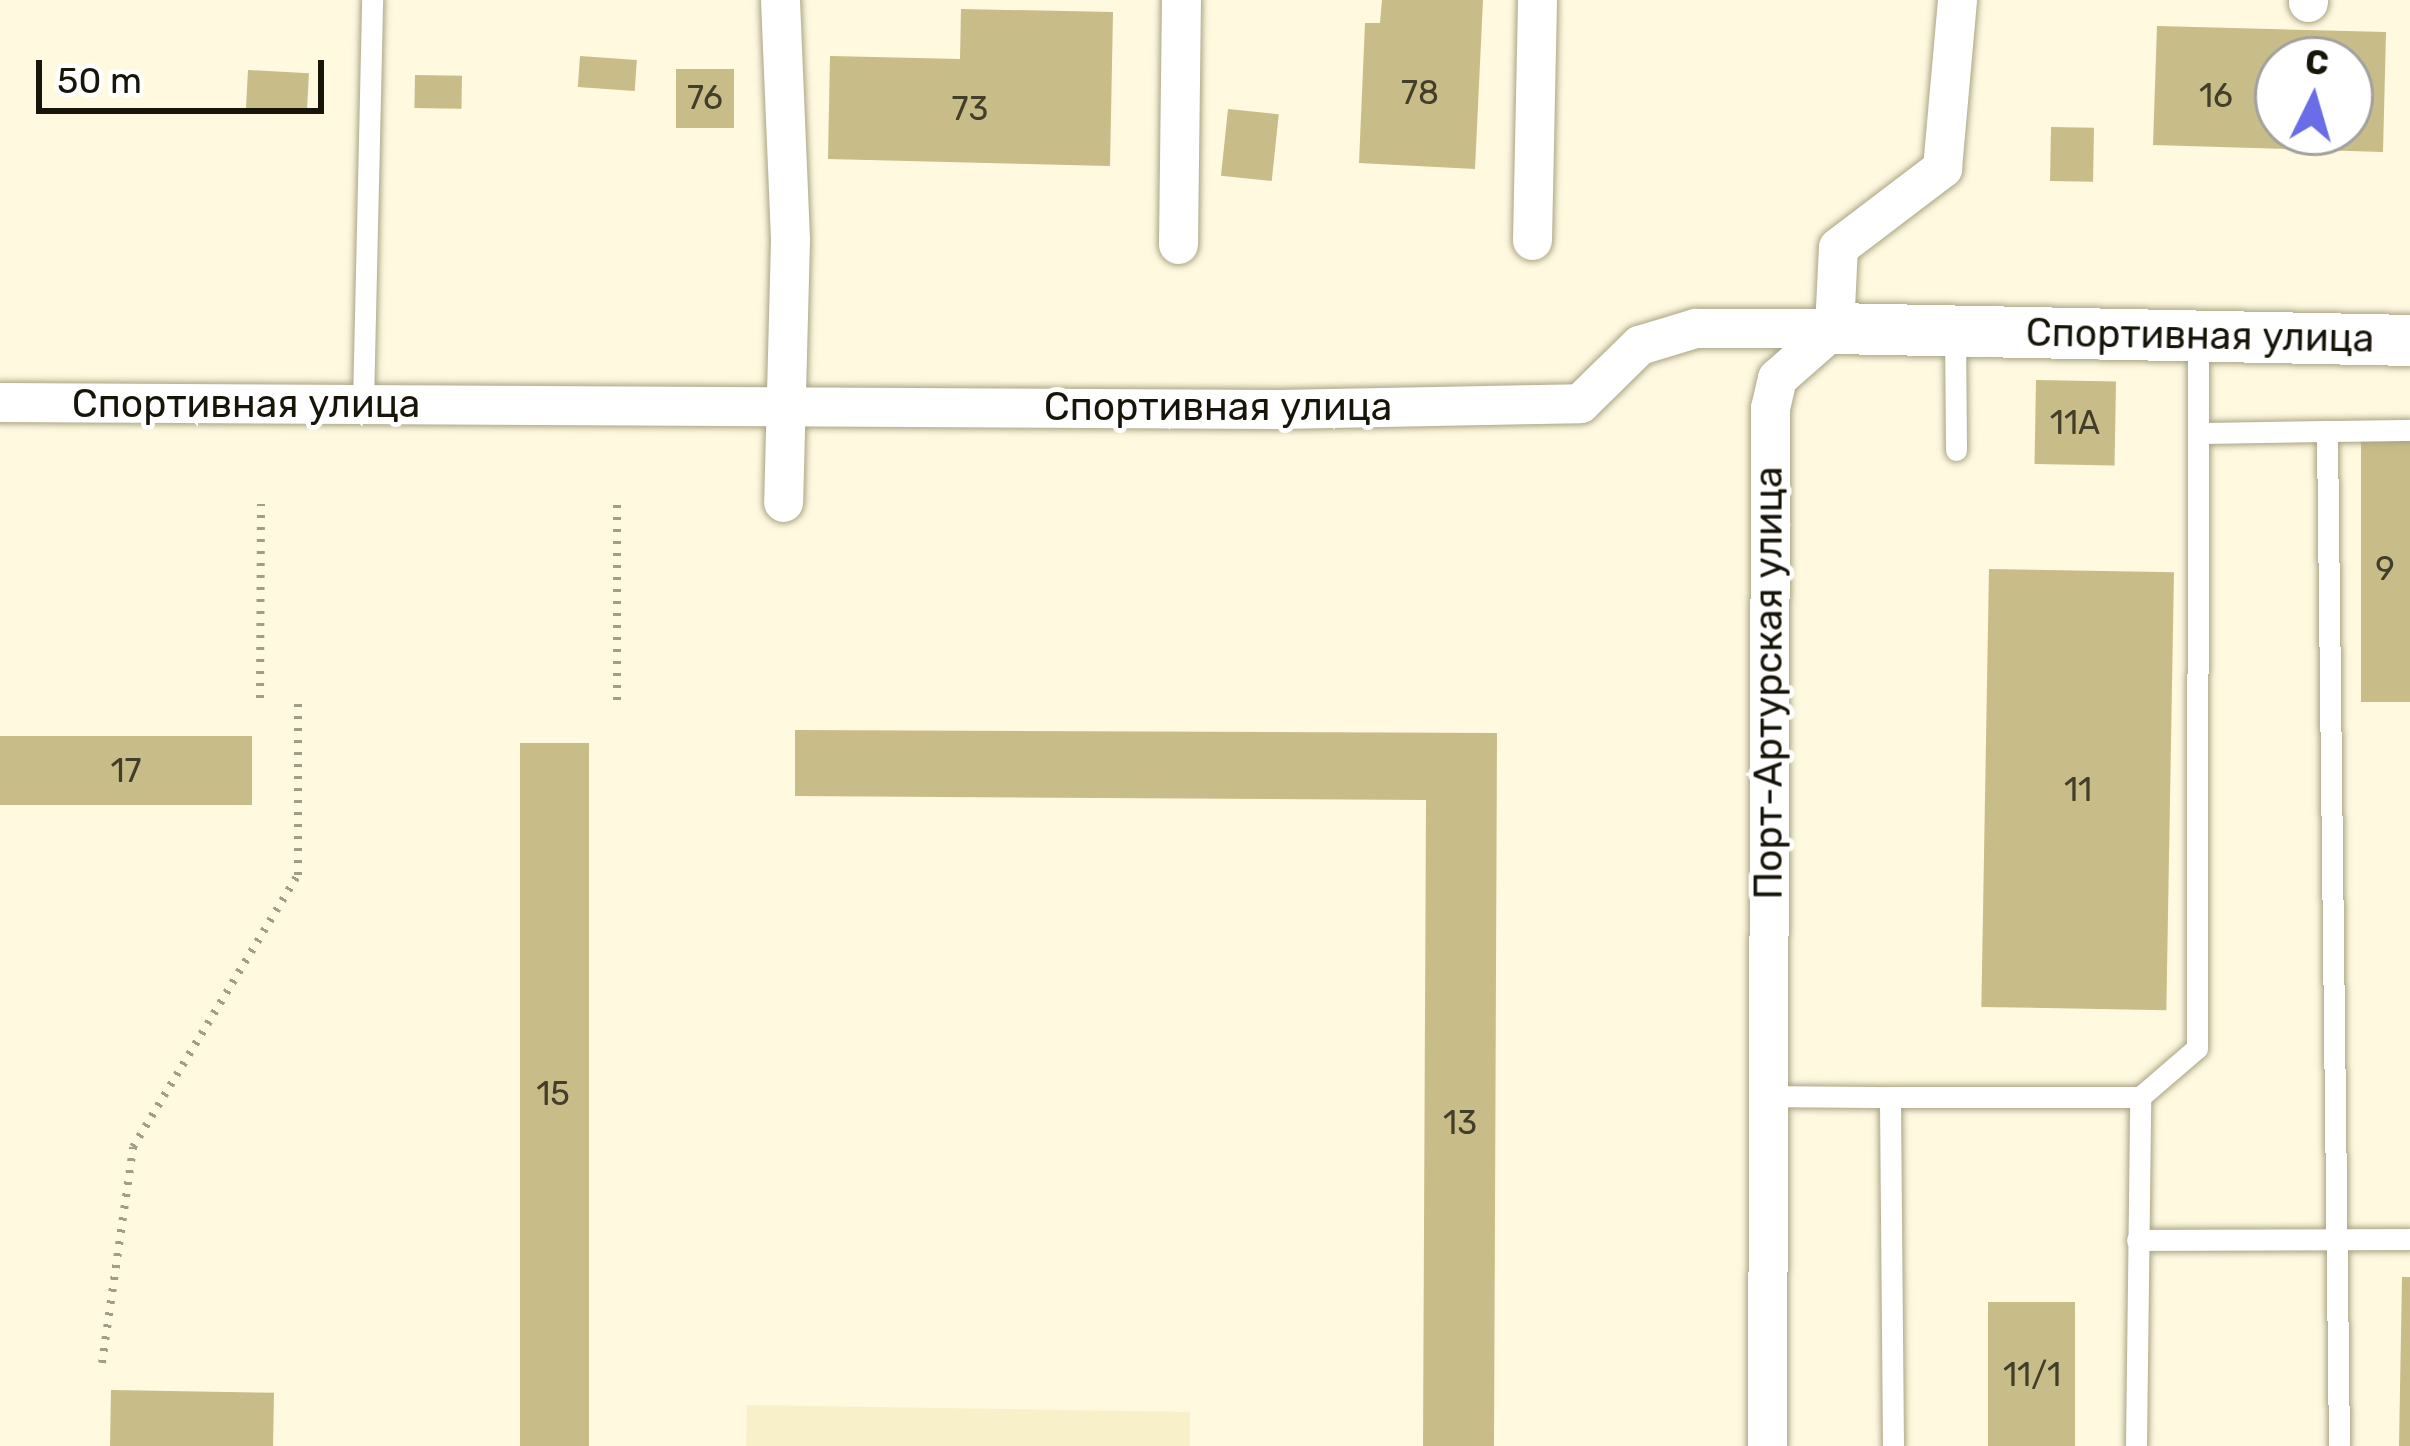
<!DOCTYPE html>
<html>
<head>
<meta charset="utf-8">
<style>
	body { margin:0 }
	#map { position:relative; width:2410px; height:1446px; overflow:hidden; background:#fef9df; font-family:Rubik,sans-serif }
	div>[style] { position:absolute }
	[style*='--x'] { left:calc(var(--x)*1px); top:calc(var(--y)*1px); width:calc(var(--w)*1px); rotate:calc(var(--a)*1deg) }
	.built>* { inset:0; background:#f8f0c8 }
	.building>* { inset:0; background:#c8bc88; transform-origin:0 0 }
	.path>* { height:8px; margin-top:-4px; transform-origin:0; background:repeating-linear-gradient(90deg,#a19d89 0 3px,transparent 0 12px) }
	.roads { filter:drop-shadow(0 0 3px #aaa485) drop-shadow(0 0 3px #aaa485) }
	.service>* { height:21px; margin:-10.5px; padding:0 10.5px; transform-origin:10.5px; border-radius:10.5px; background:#fff }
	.minor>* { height:39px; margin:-19.5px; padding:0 19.5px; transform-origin:19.5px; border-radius:19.5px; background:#fff }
	.tertiary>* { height:51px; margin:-25.5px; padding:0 25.5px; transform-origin:25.5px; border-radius:25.5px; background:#fff }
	span { translate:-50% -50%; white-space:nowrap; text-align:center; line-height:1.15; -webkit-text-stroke:10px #fff; paint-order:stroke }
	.number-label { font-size:33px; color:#433e29 }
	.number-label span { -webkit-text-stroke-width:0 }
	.street-label { font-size:39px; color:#171409 }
	.north { position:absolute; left:2254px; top:36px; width:120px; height:120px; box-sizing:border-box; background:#fff; border:3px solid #a2a19d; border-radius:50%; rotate:5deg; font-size:33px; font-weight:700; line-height:48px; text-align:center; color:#171409 }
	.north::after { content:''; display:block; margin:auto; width:42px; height:54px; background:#696ee8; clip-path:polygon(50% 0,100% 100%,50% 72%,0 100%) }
	.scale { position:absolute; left:36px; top:60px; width:288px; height:54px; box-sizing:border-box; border:6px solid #171409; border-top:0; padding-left:15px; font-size:36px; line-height:42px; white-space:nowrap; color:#171409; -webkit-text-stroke:9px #fff; paint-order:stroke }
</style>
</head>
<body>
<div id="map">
	<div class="built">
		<div style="clip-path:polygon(747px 1405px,1190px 1412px,1190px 1446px,746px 1446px)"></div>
	</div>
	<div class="building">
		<div style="clip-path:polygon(1382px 0,1483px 0,1475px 169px,1359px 163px,1365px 23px,1380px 23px)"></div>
		<div style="clip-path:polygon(961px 9px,1113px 12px,1110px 166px,828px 159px,830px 56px,960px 59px)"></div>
		<div style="clip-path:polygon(evenodd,2157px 26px,2386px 32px,2383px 152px,2153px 145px,2157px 26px,2278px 60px,2350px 60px,2350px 132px,2278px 132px,2278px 60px)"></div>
		<div style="left:580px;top:56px;width:57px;height:31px;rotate:4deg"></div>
		<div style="left:676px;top:69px;width:58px;height:59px"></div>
		<div style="left:248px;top:70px;width:61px;height:40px;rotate:3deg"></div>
		<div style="left:415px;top:75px;width:47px;height:33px;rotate:1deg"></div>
		<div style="left:1228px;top:109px;width:51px;height:67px;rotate:6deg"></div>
		<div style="left:2051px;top:127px;width:43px;height:54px;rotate:1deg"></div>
		<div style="left:2036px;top:380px;width:80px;height:84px;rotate:1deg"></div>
		<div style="left:2361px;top:436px;width:49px;height:266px"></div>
		<div style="left:1989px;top:569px;width:185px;height:438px;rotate:1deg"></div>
		<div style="clip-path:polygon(795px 730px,1497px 733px,1494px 1446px,1423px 1446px,1426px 800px,795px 796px)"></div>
		<div style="left:0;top:736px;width:252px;height:69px"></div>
		<div style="left:520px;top:743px;width:69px;height:703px"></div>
		<div style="clip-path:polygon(2402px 1277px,2410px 1277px,2410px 1446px,2399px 1446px)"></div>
		<div style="left:2075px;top:1302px;width:144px;height:87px;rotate:90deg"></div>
		<div style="left:111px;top:1390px;width:163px;height:56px;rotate:1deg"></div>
	</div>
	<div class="path">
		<div style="--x:260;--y:698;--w:194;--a:-89.7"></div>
		<div style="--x:617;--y:700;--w:198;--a:-90"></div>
		<div style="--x:102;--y:1363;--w:218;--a:-81.8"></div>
		<div style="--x:133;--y:1147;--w:318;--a:-58.8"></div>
		<div style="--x:298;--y:875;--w:177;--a:-90"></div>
	</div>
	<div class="roads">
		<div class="service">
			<div style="--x:1955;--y:331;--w:119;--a:89.5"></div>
			<div style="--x:363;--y:404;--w:404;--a:-88.7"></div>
			<div style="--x:2200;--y:433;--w:127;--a:-0.9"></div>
			<div style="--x:1768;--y:1096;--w:122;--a:0.5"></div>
			<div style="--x:2137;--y:1240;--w:273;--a:-0.2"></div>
			<div style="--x:1893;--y:1446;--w:349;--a:-90.5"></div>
			<div style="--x:1890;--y:1097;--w:250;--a:0"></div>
			<div style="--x:2140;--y:1097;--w:75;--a:-40.7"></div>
			<div style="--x:2197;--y:1048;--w:710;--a:-89.92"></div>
			<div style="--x:2136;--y:1446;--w:349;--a:-89.3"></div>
			<div style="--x:2339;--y:1446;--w:1015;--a:-90.68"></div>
			<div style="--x:2327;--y:431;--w:83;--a:-0.7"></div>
		</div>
		<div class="minor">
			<div style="--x:780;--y:0;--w:240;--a:87.6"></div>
			<div style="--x:790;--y:240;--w:262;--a:91.5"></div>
			<div style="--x:2308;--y:2;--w:2;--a:-90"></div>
			<div style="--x:1532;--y:240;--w:240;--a:-88.8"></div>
			<div style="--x:1178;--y:244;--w:244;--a:-89.3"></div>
			<div style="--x:1834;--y:328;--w:81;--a:-87.2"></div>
			<div style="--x:1838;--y:247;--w:131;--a:-37.2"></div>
			<div style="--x:1942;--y:168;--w:169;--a:-84.9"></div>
			<div style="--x:0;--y:402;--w:1278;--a:0.31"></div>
			<div style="--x:1278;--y:409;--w:302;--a:-1.1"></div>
			<div style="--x:1580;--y:403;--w:83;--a:-44.5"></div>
			<div style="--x:1639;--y:345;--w:59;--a:-16.9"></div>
			<div style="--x:1695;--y:328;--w:139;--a:0"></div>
			<div style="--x:1767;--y:1446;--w:1038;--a:-89.83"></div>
			<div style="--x:1770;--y:408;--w:31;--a:-77"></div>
			<div style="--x:1777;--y:378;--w:76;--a:-41.3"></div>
		</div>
		<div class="tertiary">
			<div style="--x:1834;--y:328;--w:576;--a:1.19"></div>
		</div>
	</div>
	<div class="number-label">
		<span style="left:1420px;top:93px">78</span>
		<span style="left:2216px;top:96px">16</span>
		<span style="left:705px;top:98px">76</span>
		<span style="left:970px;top:109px">73</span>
		<span style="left:2075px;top:423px">11А</span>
		<span style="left:2385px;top:569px">9</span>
		<span style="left:126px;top:771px">17</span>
		<span style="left:2078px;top:790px">11</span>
		<span style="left:553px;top:1094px">15</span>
		<span style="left:1460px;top:1123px">13</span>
		<span style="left:2032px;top:1375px">11/1</span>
	</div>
	<div class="street-label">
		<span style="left:2200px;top:336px;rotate:1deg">Спортивная улица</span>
		<span style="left:246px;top:404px">Спортивная улица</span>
		<span style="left:1218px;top:407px">Спортивная улица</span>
		<span style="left:1769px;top:683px;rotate:-90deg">Порт-Артурская улица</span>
	</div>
	<div class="north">С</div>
	<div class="scale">50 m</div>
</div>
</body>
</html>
